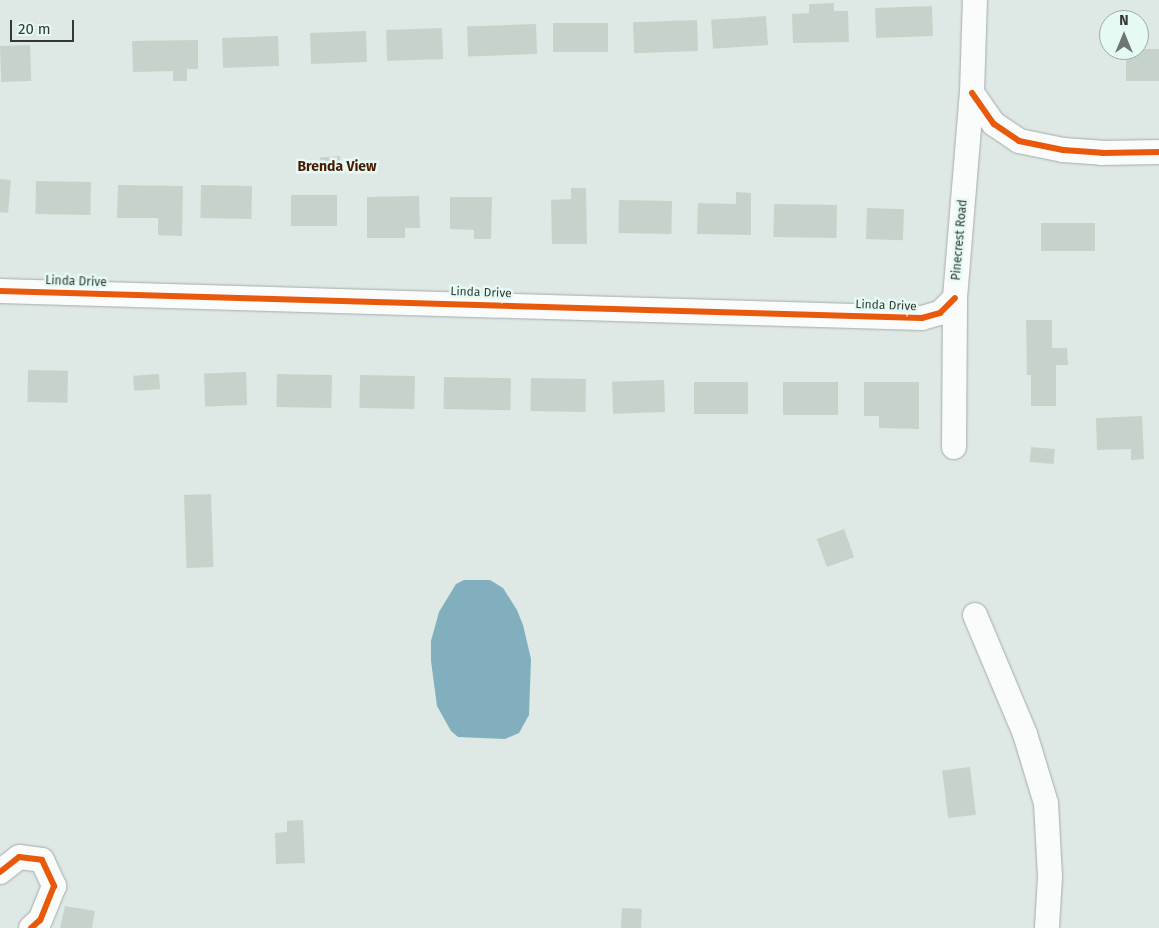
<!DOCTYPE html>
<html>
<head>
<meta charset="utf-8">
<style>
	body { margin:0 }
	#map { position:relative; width:1159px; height:928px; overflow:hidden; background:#dee8e5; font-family:"Fira Sans",sans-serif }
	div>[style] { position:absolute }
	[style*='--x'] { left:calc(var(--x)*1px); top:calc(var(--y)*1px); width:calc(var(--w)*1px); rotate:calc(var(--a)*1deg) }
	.water>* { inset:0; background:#82afbd }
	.building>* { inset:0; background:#c6d3ca; transform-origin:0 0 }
	.roads { filter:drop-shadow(0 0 1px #a5acaa) drop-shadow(0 0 1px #a5acaa) }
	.minor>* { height:24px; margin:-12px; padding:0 12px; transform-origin:12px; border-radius:12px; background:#fafcfb }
	.cycleway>* { height:6px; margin:-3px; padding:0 3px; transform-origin:3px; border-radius:3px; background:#e8590c }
	span { translate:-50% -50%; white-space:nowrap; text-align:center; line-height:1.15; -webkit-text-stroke:5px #e6faf4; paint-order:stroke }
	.street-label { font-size:12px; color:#313836 }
	.neighbourhood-label { font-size:14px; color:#491b00; font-weight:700 }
	.north { position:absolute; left:1099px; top:10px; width:50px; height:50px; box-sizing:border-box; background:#e6faf4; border:1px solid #9eaca8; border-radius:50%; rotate:0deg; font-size:14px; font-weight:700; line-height:20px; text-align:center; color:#313836 }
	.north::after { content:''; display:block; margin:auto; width:18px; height:22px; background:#6e7673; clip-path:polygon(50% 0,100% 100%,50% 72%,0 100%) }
	.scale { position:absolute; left:10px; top:20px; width:64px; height:22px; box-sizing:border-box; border:2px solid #313836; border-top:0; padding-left:6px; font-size:15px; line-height:18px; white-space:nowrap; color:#313836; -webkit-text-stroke:4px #e6faf4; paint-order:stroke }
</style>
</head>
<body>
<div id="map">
	<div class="water">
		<div style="clip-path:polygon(464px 580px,490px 580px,503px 588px,517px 610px,523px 625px,531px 659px,529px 715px,519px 733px,505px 739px,458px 737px,451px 731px,437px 706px,431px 661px,431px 641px,439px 612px,456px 584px)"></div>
	</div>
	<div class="building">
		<div style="clip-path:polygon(834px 3px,834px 11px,848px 11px,849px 42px,793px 43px,792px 14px,809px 13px,809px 4px)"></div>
		<div style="left:932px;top:6px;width:30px;height:57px;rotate:88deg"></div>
		<div style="left:766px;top:16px;width:29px;height:55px;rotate:86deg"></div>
		<div style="left:697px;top:20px;width:31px;height:64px;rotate:88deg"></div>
		<div style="left:608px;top:23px;width:29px;height:55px;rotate:90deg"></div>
		<div style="left:536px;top:24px;width:30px;height:69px;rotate:88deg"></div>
		<div style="left:442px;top:28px;width:31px;height:56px;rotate:88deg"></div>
		<div style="left:366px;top:31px;width:31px;height:56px;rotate:88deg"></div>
		<div style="left:278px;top:36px;width:30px;height:56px;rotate:88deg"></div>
		<div style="clip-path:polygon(198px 40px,198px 69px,187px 69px,187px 81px,173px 81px,173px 71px,133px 72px,132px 41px)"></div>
		<div style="left:30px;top:45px;width:36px;height:30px;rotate:88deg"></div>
		<div style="left:1159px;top:49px;width:32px;height:33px;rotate:90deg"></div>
		<div style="left:340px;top:156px;width:15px;height:20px;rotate:86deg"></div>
		<div style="left:0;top:179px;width:11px;height:33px;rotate:5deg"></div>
		<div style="left:36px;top:181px;width:55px;height:33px;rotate:1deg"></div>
		<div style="clip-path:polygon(118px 185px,183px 186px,182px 236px,158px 235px,158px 218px,117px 218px)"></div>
		<div style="left:201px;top:185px;width:51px;height:33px;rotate:1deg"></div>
		<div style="clip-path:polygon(571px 188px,586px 188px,587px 244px,552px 244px,551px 200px,571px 199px)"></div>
		<div style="clip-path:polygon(736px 192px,751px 193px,751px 235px,697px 234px,698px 203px,736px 204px)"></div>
		<div style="left:337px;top:195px;width:31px;height:46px;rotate:90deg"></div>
		<div style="clip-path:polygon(419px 196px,420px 228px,405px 228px,405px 238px,367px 238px,367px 197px)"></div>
		<div style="clip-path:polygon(450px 197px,492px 197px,491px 239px,474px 239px,474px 230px,450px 229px)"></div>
		<div style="left:619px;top:200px;width:53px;height:33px;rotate:1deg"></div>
		<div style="left:774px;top:204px;width:63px;height:33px;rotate:1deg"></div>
		<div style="left:867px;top:208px;width:37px;height:31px;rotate:2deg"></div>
		<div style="left:1041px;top:223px;width:54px;height:28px"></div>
		<div style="clip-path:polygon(1026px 320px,1052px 320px,1052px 348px,1067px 348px,1068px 365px,1056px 365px,1056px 406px,1031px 406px,1031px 375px,1027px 375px)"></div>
		<div style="left:28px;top:370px;width:40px;height:32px;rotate:1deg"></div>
		<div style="left:246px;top:372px;width:33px;height:42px;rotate:88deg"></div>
		<div style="left:159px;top:374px;width:15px;height:26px;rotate:86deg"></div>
		<div style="left:277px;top:374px;width:55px;height:33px;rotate:1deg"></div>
		<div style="left:360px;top:375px;width:55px;height:33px;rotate:1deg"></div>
		<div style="left:444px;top:377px;width:67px;height:32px;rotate:1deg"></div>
		<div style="left:531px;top:378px;width:55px;height:33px;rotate:1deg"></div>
		<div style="left:664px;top:380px;width:32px;height:52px;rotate:88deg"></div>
		<div style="left:694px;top:382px;width:54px;height:32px"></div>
		<div style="left:783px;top:382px;width:55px;height:33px"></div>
		<div style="clip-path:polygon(864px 382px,919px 382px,919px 429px,879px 428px,879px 416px,864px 416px)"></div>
		<div style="clip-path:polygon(1142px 416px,1144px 459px,1131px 460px,1131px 449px,1097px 450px,1096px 418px)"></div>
		<div style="left:1031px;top:447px;width:24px;height:15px;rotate:5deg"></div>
		<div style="left:211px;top:494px;width:73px;height:27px;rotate:88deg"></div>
		<div style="left:844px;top:529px;width:30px;height:29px;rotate:70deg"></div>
		<div style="left:970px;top:767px;width:48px;height:28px;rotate:83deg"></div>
		<div style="clip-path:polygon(303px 820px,305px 863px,276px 864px,275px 833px,287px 832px,287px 821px)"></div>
		<div style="clip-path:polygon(65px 906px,95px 911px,92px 928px,60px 928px)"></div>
		<div style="left:622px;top:908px;width:20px;height:20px;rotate:3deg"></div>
	</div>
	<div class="roads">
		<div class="minor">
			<div style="--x:972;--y:93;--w:38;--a:55"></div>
			<div style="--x:994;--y:124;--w:30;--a:34"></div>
			<div style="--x:1019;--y:141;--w:45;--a:11.6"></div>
			<div style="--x:1063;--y:150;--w:39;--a:4"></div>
			<div style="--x:1102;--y:153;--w:57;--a:-1"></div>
			<div style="--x:0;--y:291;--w:922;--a:1.68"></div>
			<div style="--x:922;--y:318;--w:19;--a:-16"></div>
			<div style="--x:940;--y:313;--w:21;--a:-45"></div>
			<div style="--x:954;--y:447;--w:149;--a:-89.6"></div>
			<div style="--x:955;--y:298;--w:206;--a:-85.3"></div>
			<div style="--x:972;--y:93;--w:93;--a:-88.2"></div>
			<div style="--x:975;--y:615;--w:129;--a:67.2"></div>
			<div style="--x:1025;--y:734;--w:72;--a:73.1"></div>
			<div style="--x:1046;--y:803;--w:74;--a:86.9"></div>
			<div style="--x:1050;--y:877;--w:51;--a:93.4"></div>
			<div style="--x:0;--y:872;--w:24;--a:-38"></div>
			<div style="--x:19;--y:857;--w:23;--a:7"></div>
			<div style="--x:42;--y:860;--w:29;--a:65"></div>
			<div style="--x:54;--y:886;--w:37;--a:112"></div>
			<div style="--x:40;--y:920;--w:12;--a:138"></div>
		</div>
	</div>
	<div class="cycleway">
		<div style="--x:972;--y:93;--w:38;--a:55"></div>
		<div style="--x:994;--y:124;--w:30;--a:34"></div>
		<div style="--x:1019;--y:141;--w:45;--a:11.6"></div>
		<div style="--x:1063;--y:150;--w:39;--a:4"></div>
		<div style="--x:1102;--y:153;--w:57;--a:-1"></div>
		<div style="--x:0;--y:291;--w:922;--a:1.68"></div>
		<div style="--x:922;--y:318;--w:19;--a:-16"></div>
		<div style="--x:940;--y:313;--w:21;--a:-45"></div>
		<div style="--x:0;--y:872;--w:24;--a:-38"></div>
		<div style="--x:19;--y:857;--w:23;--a:7"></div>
		<div style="--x:42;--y:860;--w:29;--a:65"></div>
		<div style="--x:54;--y:886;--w:37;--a:112"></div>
		<div style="--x:40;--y:920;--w:12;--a:138"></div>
	</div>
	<div class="street-label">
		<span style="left:960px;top:240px;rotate:-85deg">Pinecrest Road</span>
		<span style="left:76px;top:282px;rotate:2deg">Linda Drive</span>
		<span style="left:481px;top:293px;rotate:2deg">Linda Drive</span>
		<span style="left:886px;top:306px;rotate:2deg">Linda Drive</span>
	</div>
	<div class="neighbourhood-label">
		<span style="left:337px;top:167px">Brenda View</span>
	</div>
	<div class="north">N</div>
	<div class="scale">20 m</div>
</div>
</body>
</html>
